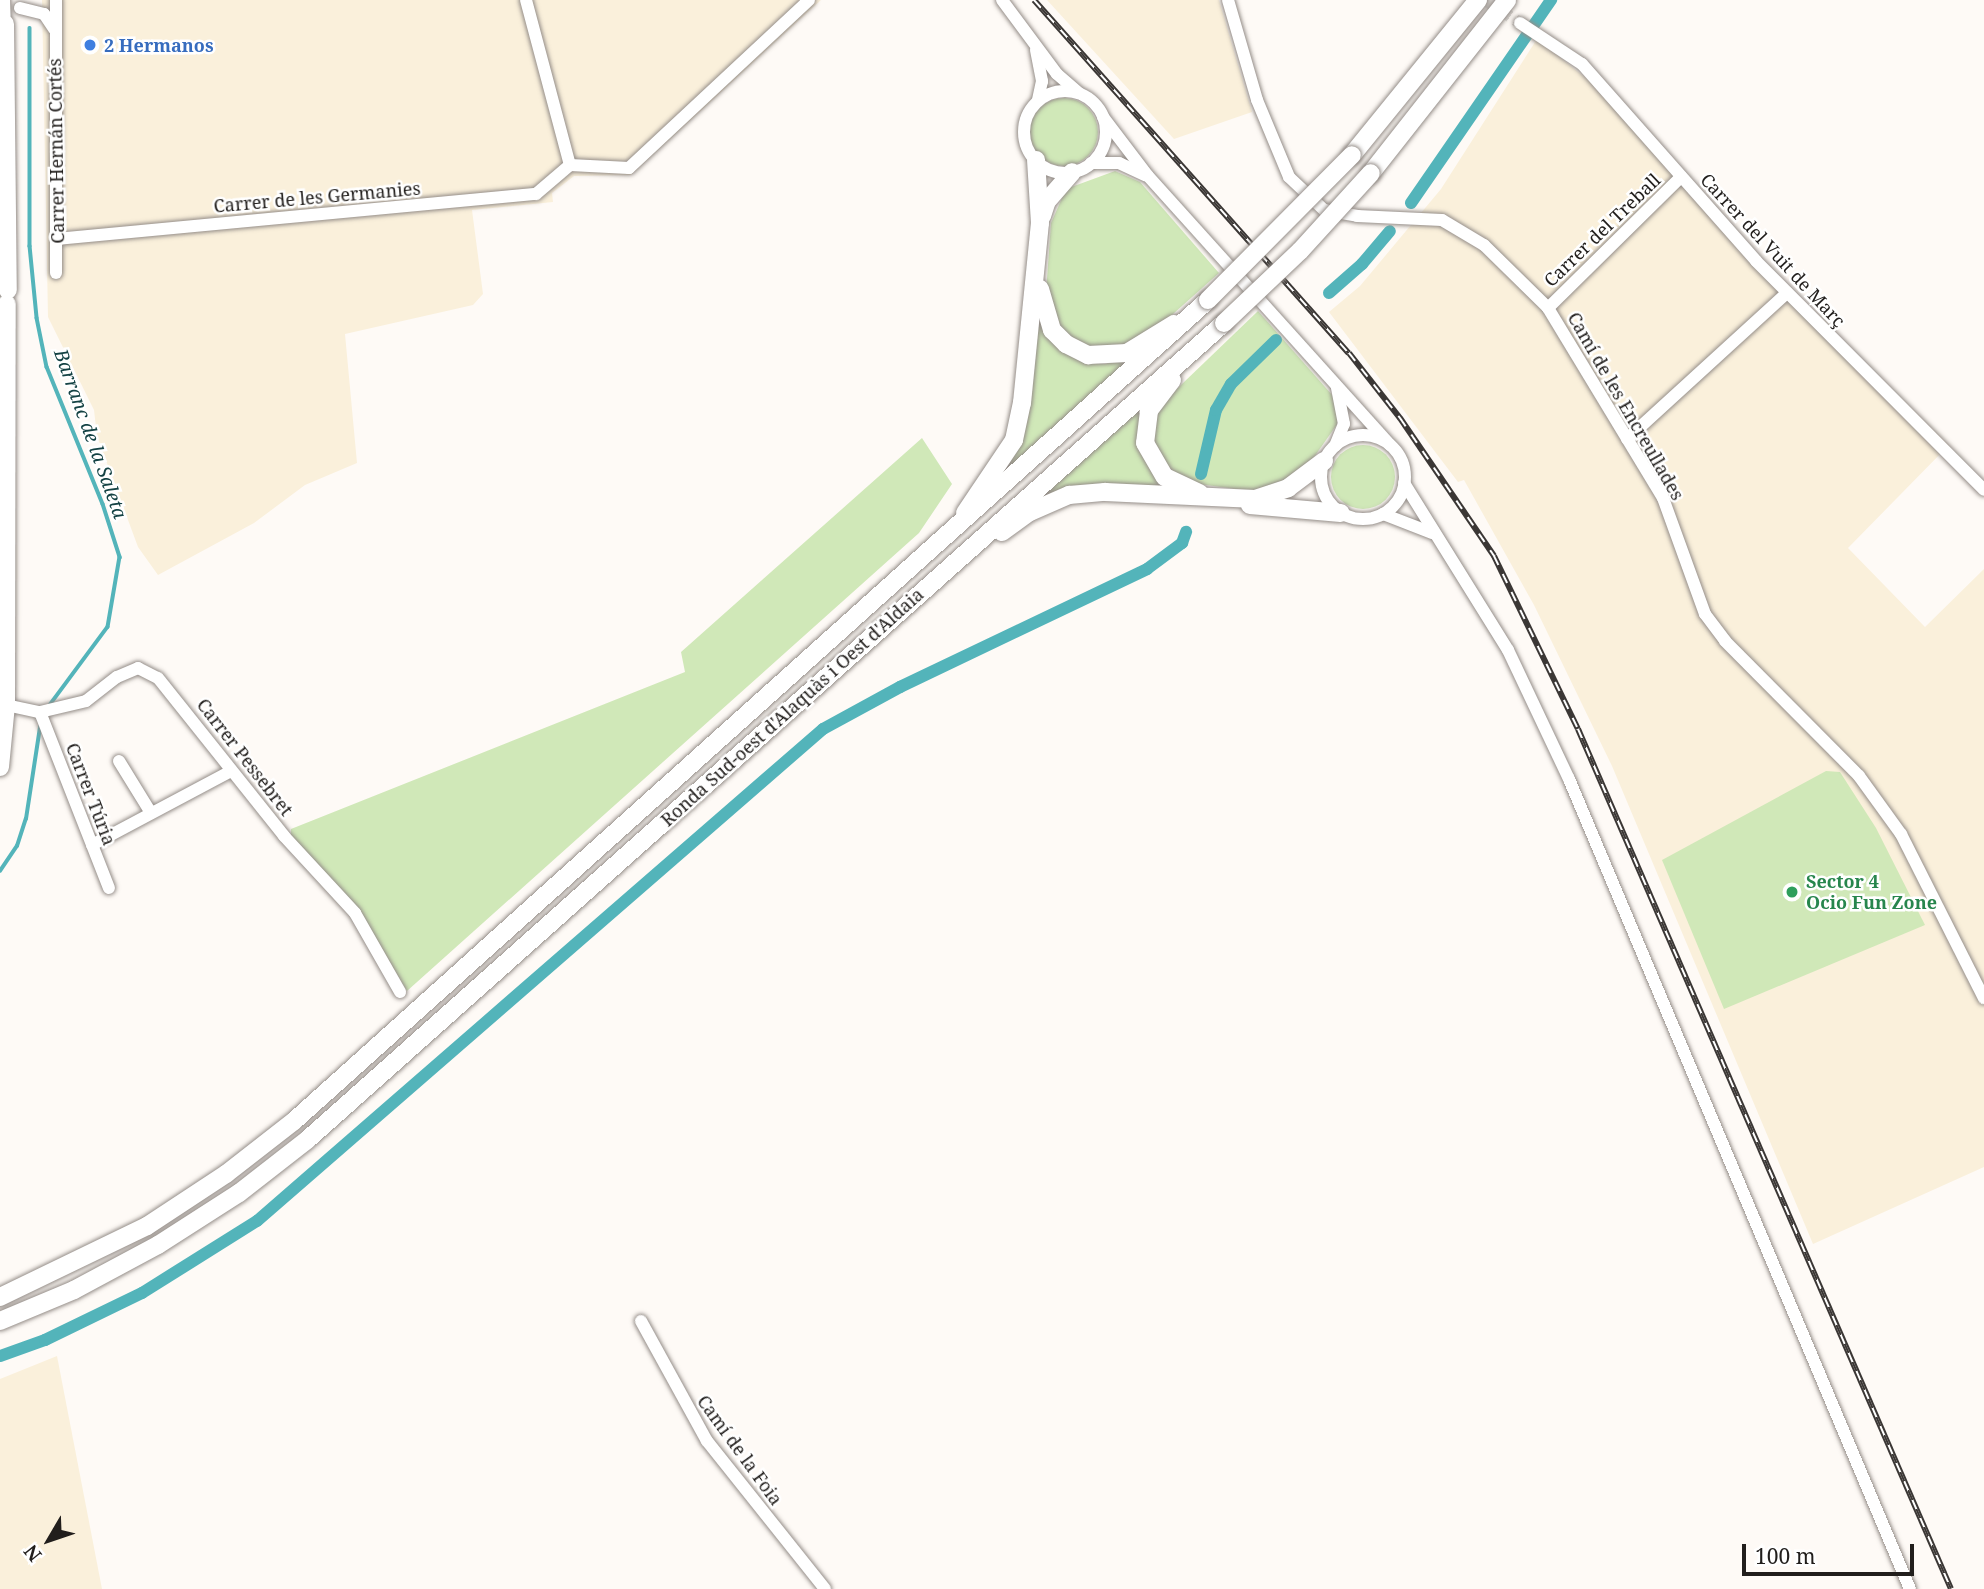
<!DOCTYPE html>
<html>
<head>
<meta charset="utf-8">
<style>
	body { margin:0 }
	#map { position:relative; width:1984px; height:1589px; overflow:hidden; background:#fefaf6; font-family:"Noto Serif",serif }
	div>[style] { position:absolute }
	[style*='--x'] { left:calc(var(--x)*1px); top:calc(var(--y)*1px); width:calc(var(--w)*1px); rotate:calc(var(--a)*1deg) }
	.industrial>* { inset:0; background:#faf0db }
	.green>* { inset:0; background:#d0e8b8 }
	.round { border-radius:50% }
	.stream>* { height:3.5px; margin:-1.75px; padding:0 1.75px; transform-origin:1.75px; border-radius:1.75px; background:#53b4ba }
	.canal>* { height:12px; margin:-6px; padding:0 6px; transform-origin:6px; border-radius:6px; background:#53b4ba }
	.street-tunnel>* { height:12px; margin-top:-6px; transform-origin:0; background:repeating-linear-gradient(90deg,#ddd9d5 0 12px,transparent 0 18px) }
	.roads { filter:drop-shadow(0 0 2px #948d88) drop-shadow(0 0 2px #948d88) }
	.street>* { height:12px; margin:-6px; padding:0 6px; transform-origin:6px; border-radius:6px; background:#fff }
	.street>.ring { margin:-6px; padding:0; box-sizing:content-box; background:none; border:12px solid #fff; border-radius:50% }
	.secondary>* { height:18px; margin:-9px; padding:0 9px; transform-origin:9px; border-radius:9px; background:#fff }
	.rail>* { height:6px; margin-top:-3px; transform-origin:0; background:repeating-linear-gradient(90deg,#fff 0 10px,#3b3735 0 20px); box-sizing:border-box; border-block:2px solid #3b3735 }
	.bridges { filter:drop-shadow(0 0 2px #948d88) drop-shadow(0 0 2px #948d88) }
	.secondary-bridge>* { height:18px; margin:-9px; padding:0 9px; transform-origin:9px; border-radius:9px; background:#fff }
	.dots>* { width:19px; height:19px; translate:-50% -50%; box-sizing:border-box; border:4px solid #fff; border-radius:50% }
	span { translate:-50% -50%; white-space:nowrap; text-align:center; line-height:1.15; -webkit-text-stroke:5px #fff; paint-order:stroke }
	.shop-label { font-size:18px; color:#366cbe; font-weight:700 }
	.left { translate:0 -50%; text-align:left }
	.street-label { font-size:18px; color:#211e1c }
	.leisure-label { font-size:18px; color:#27864d; font-weight:700 }
	.water-label { font-size:19px; color:#144244; font-style:italic }
	.north { position:absolute; left:14px; top:1505px; width:70px; height:70px; -webkit-text-stroke:5px #fff; paint-order:stroke; rotate:231deg; font-size:19px; font-weight:700; line-height:28px; text-align:center; color:#211e1c }
	.north::after { content:''; display:block; margin:auto; width:24px; height:32px; background:#211e1c; clip-path:polygon(50% 0,100% 100%,50% 72%,0 100%) }
	.scale { position:absolute; left:1742px; top:1544px; width:172px; height:32px; box-sizing:border-box; border:4px solid #211e1c; border-top:0; padding-left:9px; font-size:21px; line-height:24px; white-space:nowrap; color:#211e1c; -webkit-text-stroke:5px #fff; paint-order:stroke }
</style>
</head>
<body>
<div id="map">
	<div class="industrial">
		<div style="clip-path:polygon(42px 0,821px 0,631px 175px,574px 176px,552px 193px,553px 202px,472px 210px,483px 294px,473px 305px,345px 334px,357px 463px,305px 485px,254px 523px,158px 575px,138px 547px,97px 436px,94px 410px,48px 317px)"></div>
		<div style="clip-path:polygon(1047px 0,1219px 0,1252px 112px,1174px 139px)"></div>
		<div style="clip-path:polygon(1537px 39px,1597px 87px,1751px 264px,1855px 354px,1949px 445px,1848px 548px,1925px 627px,1984px 569px,1984px 1167px,1813px 1244px,1612px 766px,1534px 605px,1464px 480px,1458px 482px,1329px 312px,1360px 286px,1441px 189px)"></div>
		<div style="clip-path:polygon(57px 1356px,102px 1589px,0 1589px,0 1379px)"></div>
	</div>
	<div class="green">
		<div class="round" style="left:1030px;top:98px;width:68px;height:68px"></div>
		<div style="clip-path:polygon(1115px 171px,1140px 182px,1219px 273px,1164px 322px,1121px 348px,1088px 349px,1058px 329px,1046px 293px,1051px 223px,1066px 189px)"></div>
		<div style="clip-path:polygon(1035px 311px,1084px 361px,1105px 364px,1134px 357px,1006px 473px,1017px 442px)"></div>
		<div style="clip-path:polygon(1258px 311px,1333px 396px,1338px 423px,1305px 470px,1290px 481px,1251px 491px,1191px 483px,1169px 471px,1153px 449px,1157px 408px)"></div>
		<div style="clip-path:polygon(1142px 408px,1142px 454px,1157px 477px,1174px 489px,1041px 498px)"></div>
		<div style="clip-path:polygon(922px 438px,952px 484px,919px 533px,407px 991px,358px 909px,291px 839px,291px 829px,685px 672px,681px 652px)"></div>
		<div class="round" style="left:1331px;top:445px;width:64px;height:64px"></div>
		<div style="clip-path:polygon(1826px 771px,1840px 772px,1876px 828px,1925px 925px,1724px 1009px,1662px 860px)"></div>
	</div>
	<div class="stream">
		<div style="--x:30;--y:28;--w:218;--a:90"></div>
		<div style="--x:30;--y:246;--w:72;--a:84.4"></div>
		<div style="--x:37;--y:318;--w:50;--a:78.5"></div>
		<div style="--x:47;--y:367;--w:148;--a:67.8"></div>
		<div style="--x:103;--y:504;--w:56;--a:72.2"></div>
		<div style="--x:120;--y:557;--w:71;--a:99.7"></div>
		<div style="--x:108;--y:627;--w:96;--a:126.5"></div>
		<div style="--x:0;--y:871;--w:30;--a:-56"></div>
		<div style="--x:17;--y:846;--w:28;--a:-72"></div>
		<div style="--x:26;--y:819;--w:93;--a:-81.3"></div>
	</div>
	<div class="canal">
		<div style="--x:1411;--y:203;--w:247;--a:-55.4"></div>
		<div style="--x:1329;--y:293;--w:44;--a:-41.3"></div>
		<div style="--x:1362;--y:264;--w:43;--a:-49.7"></div>
		<div style="--x:1201;--y:474;--w:66;--a:-76.8"></div>
		<div style="--x:1216;--y:410;--w:30;--a:-60"></div>
		<div style="--x:1231;--y:384;--w:63;--a:-44.4"></div>
		<div style="--x:0;--y:1356;--w:48;--a:-19.6"></div>
		<div style="--x:45;--y:1340;--w:108;--a:-25.9"></div>
		<div style="--x:142;--y:1293;--w:136;--a:-32.1"></div>
		<div style="--x:257;--y:1221;--w:750;--a:-41"></div>
		<div style="--x:823;--y:729;--w:88;--a:-28.6"></div>
		<div style="--x:900;--y:687;--w:274;--a:-25.5"></div>
		<div style="--x:1147;--y:569;--w:44;--a:-36.6"></div>
		<div style="--x:1182;--y:543;--w:12;--a:-70"></div>
	</div>
	<div class="street-tunnel">
		<div style="--x:1485;--y:0;--w:42;--a:33.3"></div>
	</div>
	<div class="roads">
		<div class="street">
			<div style="--x:4;--y:0;--w:24;--a:88"></div>
			<div style="--x:56;--y:0;--w:273;--a:90"></div>
			<div style="--x:526;--y:0;--w:171;--a:75.1"></div>
			<div style="--x:1002;--y:0;--w:92;--a:53.4"></div>
			<div style="--x:1057;--y:74;--w:29;--a:41"></div>
			<div style="--x:1228;--y:0;--w:104;--a:73.8"></div>
			<div style="--x:1257;--y:100;--w:83;--a:67.4"></div>
			<div style="--x:1289;--y:177;--w:48;--a:43.3"></div>
			<div style="--x:1324;--y:210;--w:34;--a:10"></div>
			<div style="--x:1357;--y:216;--w:85;--a:2.7"></div>
			<div style="--x:1442;--y:220;--w:49;--a:30.8"></div>
			<div style="--x:1484;--y:245;--w:90;--a:44.5"></div>
			<div style="--x:1548;--y:308;--w:222;--a:58.8"></div>
			<div style="--x:1663;--y:498;--w:123;--a:70.1"></div>
			<div style="--x:1705;--y:614;--w:34;--a:53"></div>
			<div style="--x:1725;--y:641;--w:190;--a:45.2"></div>
			<div style="--x:1859;--y:776;--w:72;--a:54.1"></div>
			<div style="--x:1901;--y:834;--w:184;--a:63.2"></div>
			<div style="--x:20;--y:8;--w:25;--a:14"></div>
			<div style="--x:44;--y:14;--w:18;--a:56"></div>
			<div style="--x:1520;--y:23;--w:74;--a:33.5"></div>
			<div style="--x:1582;--y:64;--w:263;--a:48.5"></div>
			<div style="--x:1756;--y:261;--w:323;--a:45.1"></div>
			<div style="--x:1036;--y:50;--w:32;--a:79"></div>
			<div style="--x:1042;--y:81;--w:19;--a:102"></div>
			<div class="ring" style="left:1024px;top:91px;width:70px;height:70px"></div>
			<div style="--x:1103;--y:117;--w:74;--a:52.7"></div>
			<div style="--x:1148;--y:176;--w:362;--a:48"></div>
			<div style="--x:1091;--y:163;--w:28;--a:0"></div>
			<div style="--x:1119;--y:163;--w:29;--a:25"></div>
			<div style="--x:570;--y:165;--w:59;--a:2.9"></div>
			<div style="--x:629;--y:168;--w:246;--a:-43"></div>
			<div style="--x:57;--y:239;--w:481;--a:-5.4"></div>
			<div style="--x:536;--y:194;--w:45;--a:-40.5"></div>
			<div style="--x:1548;--y:308;--w:187;--a:-44.6"></div>
			<div class="ring" style="left:1321px;top:435px;width:72px;height:72px"></div>
			<div style="--x:1627;--y:439;--w:217;--a:-42.4"></div>
			<div style="--x:1335;--y:446;--w:24;--a:-68"></div>
			<div style="--x:1344;--y:424;--w:38;--a:-101"></div>
			<div style="--x:1404;--y:483;--w:197;--a:58.1"></div>
			<div style="--x:1508;--y:650;--w:143;--a:64.7"></div>
			<div style="--x:1569;--y:779;--w:879;--a:67.17"></div>
			<div style="--x:1383;--y:514;--w:53;--a:21.2"></div>
			<div style="--x:6;--y:705;--w:35;--a:12"></div>
			<div style="--x:40;--y:712;--w:47;--a:-13.4"></div>
			<div style="--x:86;--y:701;--w:39;--a:-38"></div>
			<div style="--x:117;--y:677;--w:23;--a:-23"></div>
			<div style="--x:138;--y:668;--w:22;--a:27"></div>
			<div style="--x:158;--y:678;--w:202;--a:51.4"></div>
			<div style="--x:284;--y:836;--w:105;--a:47.3"></div>
			<div style="--x:355;--y:913;--w:91;--a:60.3"></div>
			<div style="--x:40;--y:712;--w:189;--a:68.6"></div>
			<div style="--x:119;--y:761;--w:61;--a:58.4"></div>
			<div style="--x:92;--y:845;--w:157;--a:-28"></div>
			<div style="--x:641;--y:1321;--w:137;--a:61.2"></div>
			<div style="--x:707;--y:1441;--w:189;--a:51.4"></div>
		</div>
		<div class="secondary">
			<div style="--x:5;--y:24;--w:266;--a:89.4"></div>
			<div style="--x:1352;--y:155;--w:200;--a:-50.9"></div>
			<div style="--x:1371;--y:173;--w:220;--a:-51.8"></div>
			<div style="--x:1042;--y:216;--w:16;--a:-72"></div>
			<div style="--x:1047;--y:201;--w:38;--a:-49"></div>
			<div style="--x:1040;--y:289;--w:43;--a:73.7"></div>
			<div style="--x:1052;--y:330;--w:20;--a:45"></div>
			<div style="--x:1066;--y:344;--w:25;--a:27"></div>
			<div style="--x:1088;--y:355;--w:39;--a:-3"></div>
			<div style="--x:1127;--y:353;--w:55;--a:-31.7"></div>
			<div style="--x:1172;--y:380;--w:39;--a:127"></div>
			<div style="--x:1149;--y:411;--w:32;--a:97"></div>
			<div style="--x:1145;--y:443;--w:39;--a:60"></div>
			<div style="--x:1165;--y:477;--w:38;--a:25"></div>
			<div style="--x:1250;--y:505;--w:91;--a:5"></div>
			<div style="--x:965;--y:513;--w:88;--a:-56.1"></div>
			<div style="--x:1014;--y:440;--w:38;--a:-78"></div>
			<div style="--x:1022;--y:403;--w:181;--a:-84.3"></div>
			<div style="--x:1040;--y:223;--w:63;--a:-93.6"></div>
			<div style="--x:1002;--y:532;--w:34;--a:-36"></div>
			<div style="--x:1030;--y:512;--w:43;--a:-23.6"></div>
			<div style="--x:1069;--y:495;--w:36;--a:-5"></div>
			<div style="--x:1105;--y:492;--w:150;--a:2.7"></div>
			<div style="--x:1255;--y:499;--w:35;--a:-18"></div>
			<div style="--x:1288;--y:488;--w:45;--a:-36.9"></div>
			<div style="--x:0;--y:767;--w:62;--a:-84.5"></div>
			<div style="--x:6;--y:705;--w:401;--a:-89.9"></div>
			<div style="--x:0;--y:1297;--w:163;--a:-25.8"></div>
			<div style="--x:147;--y:1226;--w:95;--a:-33.4"></div>
			<div style="--x:226;--y:1174;--w:86;--a:-37.9"></div>
			<div style="--x:294;--y:1121;--w:1229;--a:-41.93"></div>
			<div style="--x:0;--y:1321;--w:80;--a:-22.7"></div>
			<div style="--x:74;--y:1290;--w:95;--a:-28.2"></div>
			<div style="--x:158;--y:1245;--w:96;--a:-32.7"></div>
			<div style="--x:239;--y:1193;--w:86;--a:-37.9"></div>
			<div style="--x:307;--y:1140;--w:1228;--a:-41.7"></div>
		</div>
	</div>
	<div class="rail">
		<div style="--x:1034;--y:0;--w:473;--a:48.3"></div>
		<div style="--x:1349;--y:353;--w:83;--a:51.9"></div>
		<div style="--x:1400;--y:418;--w:167;--a:55.7"></div>
		<div style="--x:1494;--y:556;--w:192;--a:64.1"></div>
		<div style="--x:1578;--y:729;--w:937;--a:66.55"></div>
	</div>
	<div class="bridges">
		<div class="secondary-bridge">
			<div style="--x:1208;--y:300;--w:204;--a:-45.2"></div>
			<div style="--x:1224;--y:323;--w:105;--a:-43.5"></div>
			<div style="--x:1300;--y:251;--w:105;--a:-47.7"></div>
		</div>
	</div>
	<div class="dots">
		<div style="left:90px;top:45px;background:#3f7fe0"></div>
		<div style="left:1792px;top:892px;background:#2e9e5b"></div>
	</div>
	<div class="shop-label">
		<span class="left" style="left:104px;top:45px">2 Hermanos</span>
	</div>
	<div class="street-label">
		<span style="left:56px;top:151px;rotate:-91deg">Carrer Hernán Cortés</span>
		<span style="left:317px;top:197px;rotate:-5deg">Carrer de les Germanies</span>
		<span style="left:1602px;top:230px;rotate:-44deg">Carrer del Treball</span>
		<span style="left:1773px;top:250px;rotate:47deg">Carrer del Vuit de Març</span>
		<span style="left:1626px;top:406px;rotate:60deg">Camí de les Encreullades</span>
		<span style="left:792px;top:707px;rotate:-42deg">Ronda Sud-oest d'Alaquàs i Oest d'Aldaia</span>
		<span style="left:245px;top:757px;rotate:52deg">Carrer Pessebret</span>
		<span style="left:91px;top:794px;rotate:69deg">Carrer Túria</span>
		<span style="left:740px;top:1450px;rotate:54deg">Camí de la Foia</span>
	</div>
	<div class="leisure-label">
		<span class="left" style="left:1806px;top:892px">Sector 4<br>Ocio Fun Zone</span>
	</div>
	<div class="water-label">
		<span style="left:90px;top:434px;rotate:70deg">Barranc de la Saleta</span>
	</div>
	<div class="north">N</div>
	<div class="scale">100 m</div>
</div>
</body>
</html>
